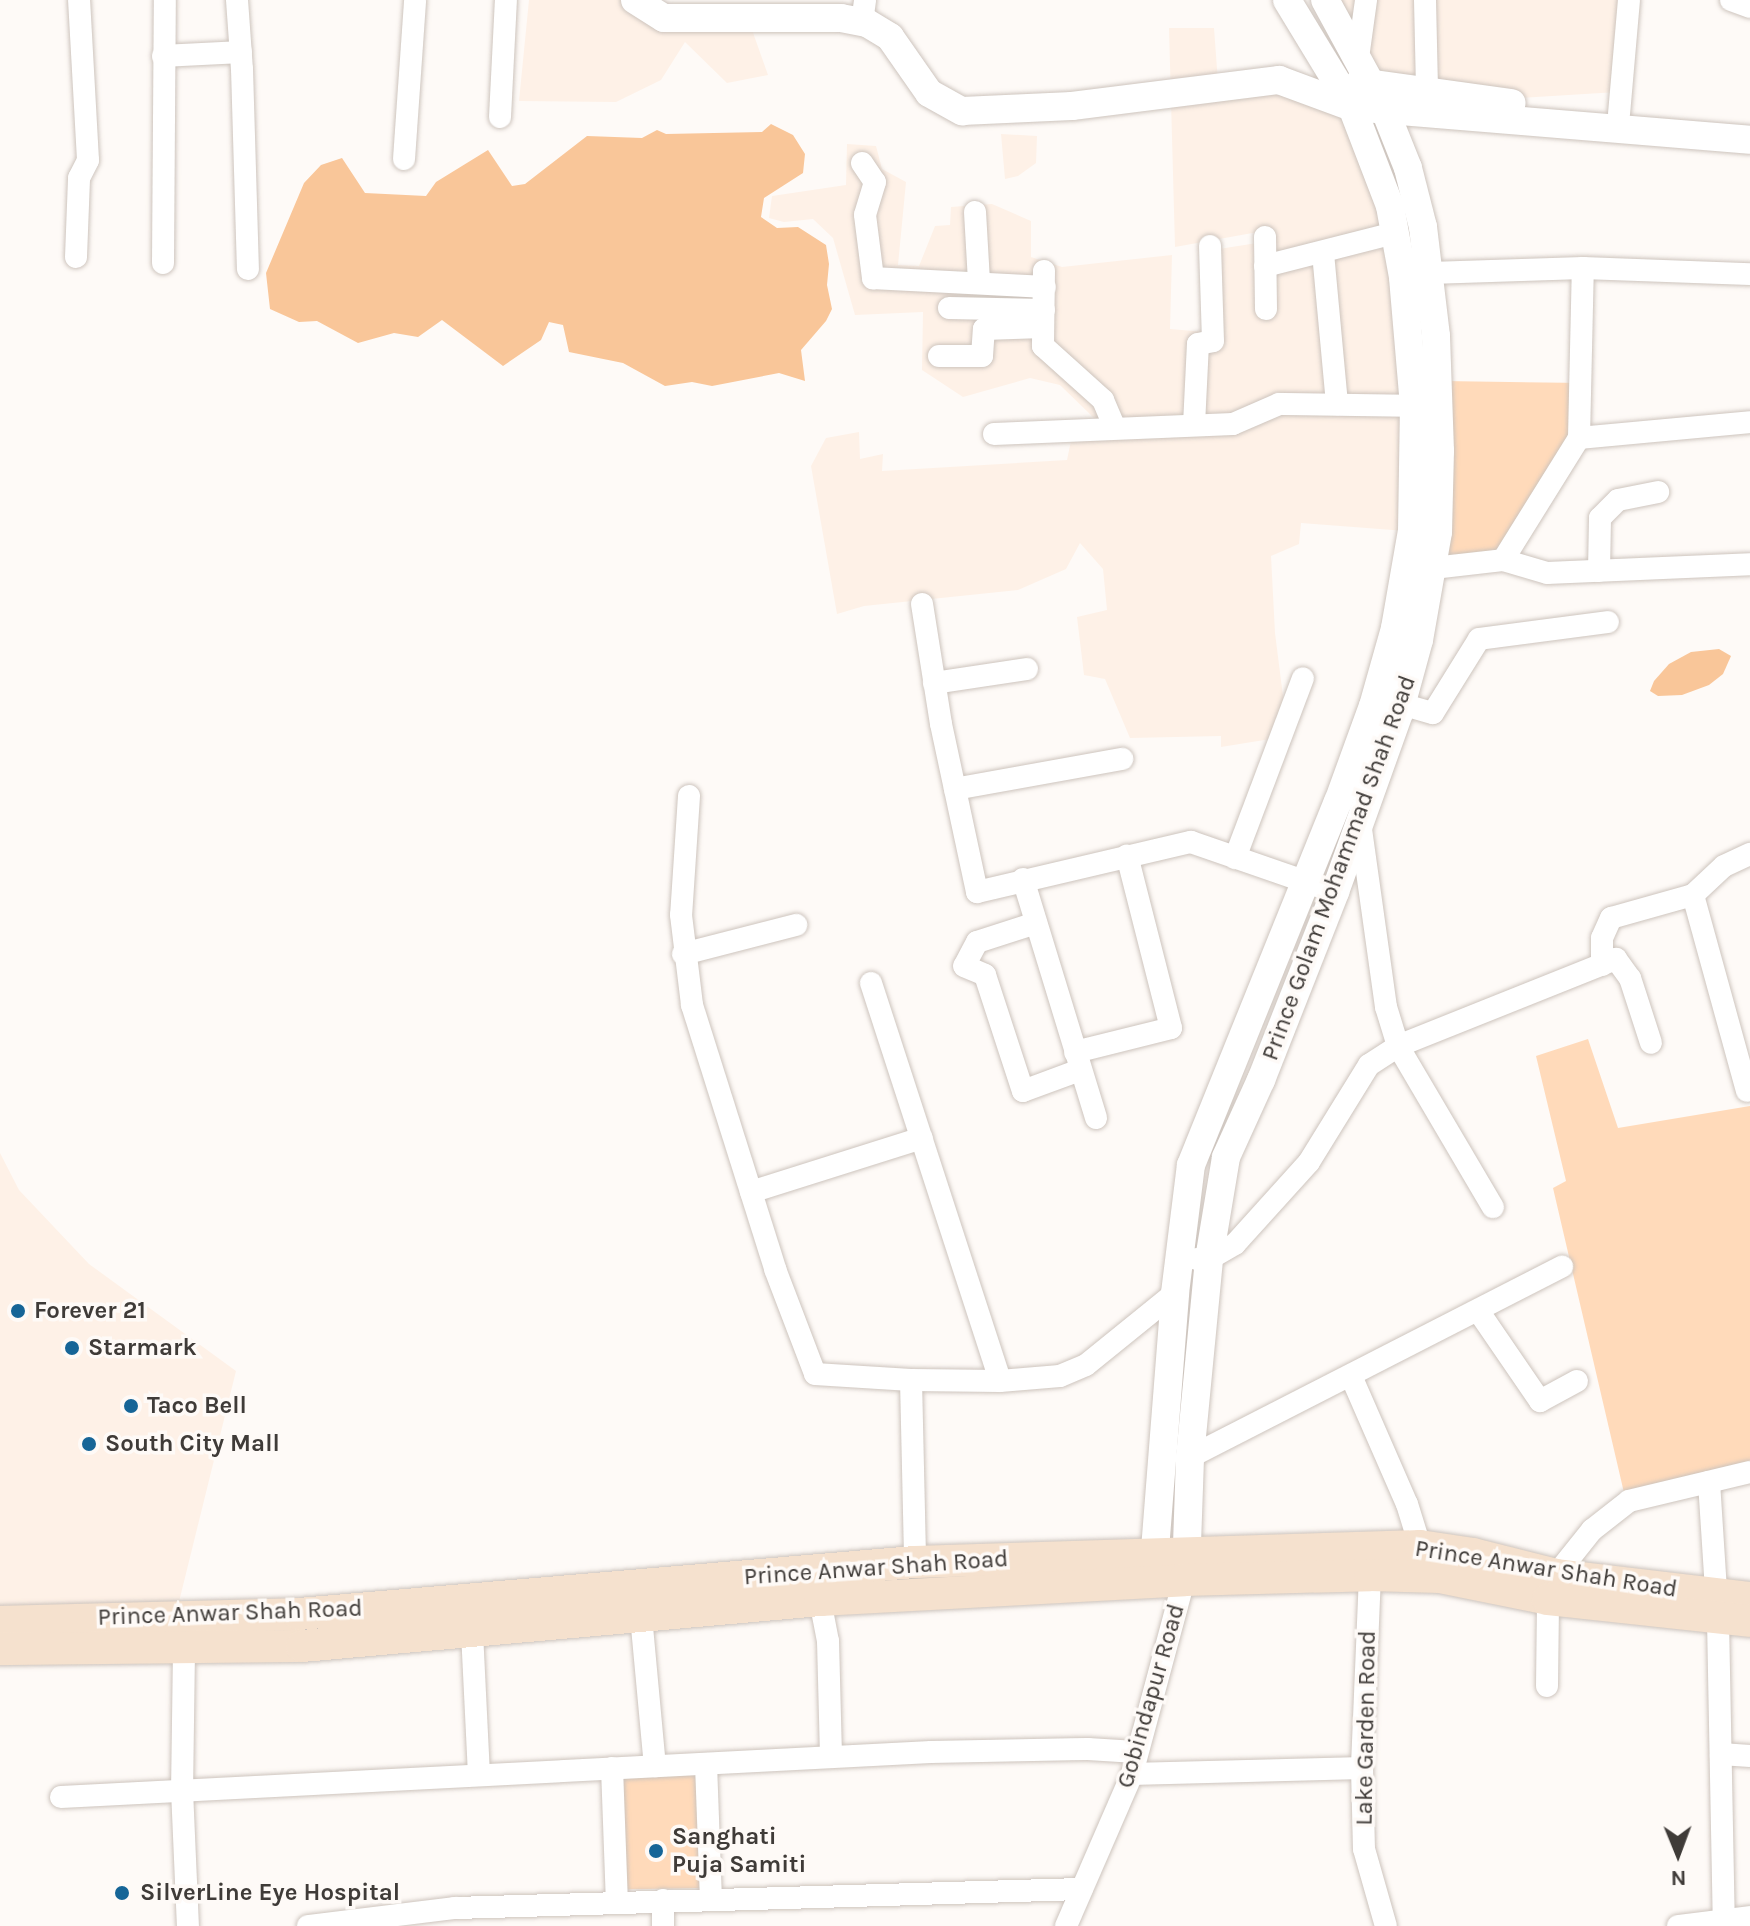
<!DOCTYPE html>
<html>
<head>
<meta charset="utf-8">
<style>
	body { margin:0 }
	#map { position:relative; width:1750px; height:1926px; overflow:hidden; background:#fefaf7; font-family:Karla,sans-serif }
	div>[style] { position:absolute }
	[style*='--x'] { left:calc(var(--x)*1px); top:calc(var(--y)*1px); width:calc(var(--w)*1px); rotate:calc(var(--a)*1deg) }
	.built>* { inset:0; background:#fef1e7 }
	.green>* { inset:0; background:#ffdaba; transform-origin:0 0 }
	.water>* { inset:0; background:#f9c699 }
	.roads { filter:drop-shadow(0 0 2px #cdc4bd) drop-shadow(0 0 2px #cdc4bd) }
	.minor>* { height:22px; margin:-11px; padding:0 11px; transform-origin:11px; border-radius:11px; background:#fff }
	.tertiary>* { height:28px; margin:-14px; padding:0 14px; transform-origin:14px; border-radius:14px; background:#fff }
	.secondary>* { height:32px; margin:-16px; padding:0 16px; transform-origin:16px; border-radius:16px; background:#f5e1ce }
	.dots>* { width:22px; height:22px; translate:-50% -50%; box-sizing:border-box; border:4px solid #fefaf7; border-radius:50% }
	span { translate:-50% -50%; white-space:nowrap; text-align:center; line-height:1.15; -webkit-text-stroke:7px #fefaf7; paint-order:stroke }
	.street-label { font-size:24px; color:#3f3b38 }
	.poi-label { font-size:24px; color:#3f3b38; font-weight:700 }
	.left { translate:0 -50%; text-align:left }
	.north { position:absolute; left:1638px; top:1814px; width:80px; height:80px; -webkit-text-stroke:6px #fefaf7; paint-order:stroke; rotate:179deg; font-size:22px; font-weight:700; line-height:32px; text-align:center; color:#3f3b38 }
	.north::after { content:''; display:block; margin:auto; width:28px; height:36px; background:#3f3b38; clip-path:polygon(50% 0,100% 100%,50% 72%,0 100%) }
</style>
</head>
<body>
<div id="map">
	<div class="built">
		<div style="clip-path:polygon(529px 0,625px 0,751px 27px,768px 75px,727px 83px,685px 42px,661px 80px,616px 102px,519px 101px)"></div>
		<div style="clip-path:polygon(1316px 0,1624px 0,1617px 92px,1426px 104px,1381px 111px)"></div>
		<div style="clip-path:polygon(1169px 28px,1214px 28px,1219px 96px,1272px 92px,1341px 66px,1375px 120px,1401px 231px,1269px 261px,1269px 230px,1175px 247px)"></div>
		<div style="clip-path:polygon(1001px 134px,1037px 136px,1036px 163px,1018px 176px,1005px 179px)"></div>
		<div style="clip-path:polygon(847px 144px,876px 146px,882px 169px,906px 182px,898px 265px,919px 266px,935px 226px,950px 225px,951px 207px,992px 204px,1031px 221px,1031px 257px,1062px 267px,1172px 255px,1170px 329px,1217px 333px,1219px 249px,1257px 243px,1270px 270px,1401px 245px,1422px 400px,1282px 398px,1234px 421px,1095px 419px,1060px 385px,1030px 378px,963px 397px,922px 370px,923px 312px,855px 315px,833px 238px,813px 219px,784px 222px,769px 218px,772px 196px,846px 185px)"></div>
		<div style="clip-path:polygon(1282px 408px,1424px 412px,1419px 532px,1301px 523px,1299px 544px,1271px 556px,1275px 633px,1285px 712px,1277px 738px,1221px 747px,1221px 736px,1130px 738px,1105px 679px,1084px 675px,1077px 617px,1107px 610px,1103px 569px,1080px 543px,1066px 569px,1018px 590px,864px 606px,837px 614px,811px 466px,826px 438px,859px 432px,860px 459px,883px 454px,882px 471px,1067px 460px,1072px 436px)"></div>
		<div style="clip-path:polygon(0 1153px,19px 1190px,89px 1264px,236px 1371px,175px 1618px,0 1612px)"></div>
	</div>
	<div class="green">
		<div style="clip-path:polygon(1442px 381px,1585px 383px,1576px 425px,1500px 555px,1428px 562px)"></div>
		<div style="clip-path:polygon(1588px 1039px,1618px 1128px,1750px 1106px,1750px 1466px,1625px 1497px,1553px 1188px,1566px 1181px,1536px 1056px)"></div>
		<div style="left:700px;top:1772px;width:116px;height:83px;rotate:89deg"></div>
	</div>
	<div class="water">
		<div style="clip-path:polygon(771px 124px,793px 135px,805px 154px,803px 173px,764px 198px,761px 217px,777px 228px,798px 227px,826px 245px,829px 264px,827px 285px,832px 309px,826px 321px,801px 350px,805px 381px,779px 373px,712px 386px,692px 382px,665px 386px,623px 363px,569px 352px,563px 325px,549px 322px,541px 340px,503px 366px,442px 320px,418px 337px,394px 333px,358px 343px,317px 321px,299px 322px,270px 309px,266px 273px,304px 183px,321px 165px,342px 158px,365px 193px,426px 196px,436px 182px,488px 150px,512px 186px,525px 184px,587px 136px,642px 138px,657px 130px,666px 134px,762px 132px)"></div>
		<div style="clip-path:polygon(1719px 649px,1731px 656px,1723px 674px,1709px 685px,1682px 695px,1658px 696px,1650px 691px,1654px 681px,1669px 664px,1691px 652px)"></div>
	</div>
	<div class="roads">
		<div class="minor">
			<div style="--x:237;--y:0;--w:69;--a:85.9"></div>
			<div style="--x:242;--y:69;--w:200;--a:88.3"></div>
			<div style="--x:1425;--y:0;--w:90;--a:88.7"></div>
			<div style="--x:1731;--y:0;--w:20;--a:20"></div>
			<div style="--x:862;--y:22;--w:22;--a:-82"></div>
			<div style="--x:163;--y:56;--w:78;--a:-2.9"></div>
			<div style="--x:1358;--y:58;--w:59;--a:-82.1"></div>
			<div style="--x:1619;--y:114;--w:114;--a:-85"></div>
			<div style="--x:500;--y:117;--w:117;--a:-87.1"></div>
			<div style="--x:404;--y:159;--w:159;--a:-86"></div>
			<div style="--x:862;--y:163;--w:23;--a:56"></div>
			<div style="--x:875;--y:182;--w:34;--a:107"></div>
			<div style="--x:865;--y:215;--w:64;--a:82.8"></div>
			<div style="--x:873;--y:278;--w:172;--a:3"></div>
			<div style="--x:975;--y:212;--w:70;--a:86.7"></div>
			<div style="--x:1265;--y:237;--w:72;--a:89.2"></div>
			<div style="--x:1323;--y:253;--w:152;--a:84.7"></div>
			<div style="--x:76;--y:257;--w:79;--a:-87.8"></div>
			<div style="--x:79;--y:178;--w:20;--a:-63"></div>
			<div style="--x:88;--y:160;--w:160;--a:-93.2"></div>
			<div style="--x:163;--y:263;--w:263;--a:-89.6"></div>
			<div style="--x:1265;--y:266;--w:133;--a:-14.3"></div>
			<div style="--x:1044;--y:271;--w:75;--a:90.8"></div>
			<div style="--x:1043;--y:346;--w:81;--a:42"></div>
			<div style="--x:1103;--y:400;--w:30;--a:67"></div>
			<div style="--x:1430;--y:273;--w:153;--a:-1.9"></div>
			<div style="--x:1583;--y:268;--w:167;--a:2.1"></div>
			<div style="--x:949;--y:308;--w:95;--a:1.2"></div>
			<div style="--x:939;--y:356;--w:43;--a:0"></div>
			<div style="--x:982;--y:356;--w:27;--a:-86"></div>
			<div style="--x:984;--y:329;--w:59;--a:-1.9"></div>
			<div style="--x:1194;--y:425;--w:81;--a:-87.2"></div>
			<div style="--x:1198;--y:344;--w:15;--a:-11"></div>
			<div style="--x:1213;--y:341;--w:95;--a:-91.8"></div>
			<div style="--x:994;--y:434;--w:239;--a:-2.4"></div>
			<div style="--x:1233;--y:424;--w:50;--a:-23.5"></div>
			<div style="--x:1279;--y:404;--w:135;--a:0.8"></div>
			<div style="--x:1579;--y:438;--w:170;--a:-88.7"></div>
			<div style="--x:1503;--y:560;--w:46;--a:16.5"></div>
			<div style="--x:1547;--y:573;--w:203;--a:-2.5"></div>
			<div style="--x:1433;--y:568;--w:70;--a:-6.5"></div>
			<div style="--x:1503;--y:560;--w:144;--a:-58.1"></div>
			<div style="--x:1579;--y:438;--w:172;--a:-5.3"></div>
			<div style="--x:1599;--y:571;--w:53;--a:-88.9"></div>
			<div style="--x:1600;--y:518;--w:25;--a:-45"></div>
			<div style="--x:1618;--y:500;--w:41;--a:-11.3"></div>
			<div style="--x:922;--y:604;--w:121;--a:81"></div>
			<div style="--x:941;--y:724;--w:172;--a:77.9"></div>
			<div style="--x:977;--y:892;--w:220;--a:-13.2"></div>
			<div style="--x:1191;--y:842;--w:152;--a:19.1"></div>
			<div style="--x:934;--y:683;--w:94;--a:-8.6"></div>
			<div style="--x:1401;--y:704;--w:33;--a:16"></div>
			<div style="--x:1433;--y:713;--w:87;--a:-58.1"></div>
			<div style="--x:1479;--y:639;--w:130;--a:-7.5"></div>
			<div style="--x:955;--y:789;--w:170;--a:-10.2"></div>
			<div style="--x:689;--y:796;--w:119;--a:93.8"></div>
			<div style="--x:681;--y:915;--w:91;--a:83"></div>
			<div style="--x:692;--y:1005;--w:277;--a:72.5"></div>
			<div style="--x:775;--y:1269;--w:112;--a:69.1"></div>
			<div style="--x:815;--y:1374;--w:96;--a:3.6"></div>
			<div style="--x:911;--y:1380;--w:89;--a:0.6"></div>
			<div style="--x:1000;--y:1381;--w:60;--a:-4.8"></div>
			<div style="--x:1060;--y:1376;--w:28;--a:-23"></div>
			<div style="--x:1086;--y:1365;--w:114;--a:-39"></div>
			<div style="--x:1360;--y:822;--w:187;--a:82"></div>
			<div style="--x:1386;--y:1007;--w:41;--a:72.9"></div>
			<div style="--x:1398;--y:1046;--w:187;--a:59.5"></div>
			<div style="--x:1235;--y:858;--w:192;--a:-69.3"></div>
			<div style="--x:1023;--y:879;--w:250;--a:73"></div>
			<div style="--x:1693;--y:895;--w:203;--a:74.6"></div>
			<div style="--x:1036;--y:923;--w:62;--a:162.1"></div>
			<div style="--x:977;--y:942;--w:27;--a:118"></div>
			<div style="--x:964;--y:966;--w:23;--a:23"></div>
			<div style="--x:985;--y:975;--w:122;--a:71.9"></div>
			<div style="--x:1023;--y:1091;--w:61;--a:-20.2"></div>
			<div style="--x:683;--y:954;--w:117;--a:-14.4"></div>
			<div style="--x:1602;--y:965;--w:27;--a:-90"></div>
			<div style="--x:1602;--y:938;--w:22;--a:-66"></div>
			<div style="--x:1611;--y:918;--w:85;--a:-15.7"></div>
			<div style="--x:1693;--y:895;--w:42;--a:-43.1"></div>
			<div style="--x:1724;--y:866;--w:29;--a:-25"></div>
			<div style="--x:871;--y:983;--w:418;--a:72"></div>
			<div style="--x:1075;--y:1052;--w:99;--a:-14"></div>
			<div style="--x:1171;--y:1028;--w:178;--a:-104.3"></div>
			<div style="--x:751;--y:1192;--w:179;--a:-17.5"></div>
			<div style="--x:1197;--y:1259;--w:12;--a:0"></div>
			<div style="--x:1209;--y:1259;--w:30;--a:-30"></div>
			<div style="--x:1235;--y:1244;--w:110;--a:-47.9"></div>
			<div style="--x:1309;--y:1162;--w:114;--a:-58.3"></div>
			<div style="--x:1369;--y:1065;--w:35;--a:-33"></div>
			<div style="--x:1398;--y:1046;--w:235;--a:-21.8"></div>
			<div style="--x:1616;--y:959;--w:24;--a:54"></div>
			<div style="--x:1630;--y:978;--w:68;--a:72.1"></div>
			<div style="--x:1479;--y:1312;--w:108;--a:55.6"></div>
			<div style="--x:1540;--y:1401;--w:42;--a:-28.4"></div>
			<div style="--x:1351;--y:1376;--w:140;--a:66.4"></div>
			<div style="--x:1407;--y:1504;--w:44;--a:72.8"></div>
			<div style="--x:911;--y:1380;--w:182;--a:88.7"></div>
			<div style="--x:1190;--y:1457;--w:418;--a:-27.1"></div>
			<div style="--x:1709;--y:1482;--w:138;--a:86.3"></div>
			<div style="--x:1718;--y:1620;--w:303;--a:88.9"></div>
			<div style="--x:1370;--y:1575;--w:193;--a:92.4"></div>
			<div style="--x:1362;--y:1768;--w:81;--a:88.6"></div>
			<div style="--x:1364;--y:1849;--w:80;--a:74.1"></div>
			<div style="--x:820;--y:1600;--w:42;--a:79"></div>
			<div style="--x:828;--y:1641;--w:116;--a:88.5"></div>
			<div style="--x:641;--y:1616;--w:151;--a:84.7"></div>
			<div style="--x:472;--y:1632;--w:143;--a:87.2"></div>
			<div style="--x:184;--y:1650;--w:140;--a:90.8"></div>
			<div style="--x:182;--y:1790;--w:136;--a:87.5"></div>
			<div style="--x:1547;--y:1686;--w:87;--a:-89.3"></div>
			<div style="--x:1548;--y:1599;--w:25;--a:-72"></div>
			<div style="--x:1556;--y:1575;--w:58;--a:-51.3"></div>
			<div style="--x:1592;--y:1530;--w:47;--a:-38.1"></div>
			<div style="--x:1629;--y:1501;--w:124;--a:-13.5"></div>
			<div style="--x:1721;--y:1754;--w:29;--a:4"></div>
			<div style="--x:706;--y:1764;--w:135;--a:87.9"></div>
			<div style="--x:612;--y:1768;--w:134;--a:87.9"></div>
			<div style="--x:1132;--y:1774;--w:230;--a:-1.5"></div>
			<div style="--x:61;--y:1797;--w:871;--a:-2.96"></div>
			<div style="--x:931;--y:1752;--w:157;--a:-1.1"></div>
			<div style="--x:1088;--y:1749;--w:48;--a:3.6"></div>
			<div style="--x:308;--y:1926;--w:148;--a:-7"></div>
			<div style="--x:455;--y:1908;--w:627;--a:-1.74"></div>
			<div style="--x:663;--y:1926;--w:26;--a:-90"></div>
			<div style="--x:1066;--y:1926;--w:166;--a:-66.5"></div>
			<div style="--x:1132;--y:1774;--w:201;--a:-75"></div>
			<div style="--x:1678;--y:1926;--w:73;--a:-7.1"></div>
		</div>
		<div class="tertiary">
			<div style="--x:635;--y:0;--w:34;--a:32"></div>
			<div style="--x:664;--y:18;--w:177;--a:0"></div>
			<div style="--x:841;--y:18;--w:26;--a:11"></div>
			<div style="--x:867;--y:23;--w:27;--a:31"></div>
			<div style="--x:890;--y:37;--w:68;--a:55.1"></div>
			<div style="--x:929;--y:93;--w:38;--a:29"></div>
			<div style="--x:962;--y:111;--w:110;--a:-2.6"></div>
			<div style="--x:1072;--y:106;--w:209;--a:-7.2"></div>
			<div style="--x:1279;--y:80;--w:78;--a:20.3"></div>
			<div style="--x:1352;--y:107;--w:399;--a:4.7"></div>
			<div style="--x:1360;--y:82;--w:153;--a:7.9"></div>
			<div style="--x:1186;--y:1573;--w:116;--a:-88"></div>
			<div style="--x:1190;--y:1457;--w:199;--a:-84.5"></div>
			<div style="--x:1209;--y:1259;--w:103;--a:-80.5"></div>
			<div style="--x:1226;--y:1157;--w:85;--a:-65.6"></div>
			<div style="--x:1261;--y:1080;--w:202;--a:-68.5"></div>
			<div style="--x:1335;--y:892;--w:190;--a:-70.3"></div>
			<div style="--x:1399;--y:713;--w:76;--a:-74.7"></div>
			<div style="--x:1419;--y:640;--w:110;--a:-80"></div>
			<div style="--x:1438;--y:532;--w:81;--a:-88.6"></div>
			<div style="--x:1440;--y:451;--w:115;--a:-92"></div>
			<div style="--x:1436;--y:336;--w:110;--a:-96.8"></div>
			<div style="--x:1423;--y:227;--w:61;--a:-104.3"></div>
			<div style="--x:1408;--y:168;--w:65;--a:-111.8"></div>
			<div style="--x:1384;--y:108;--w:123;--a:-118.6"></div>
			<div style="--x:1153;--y:1575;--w:283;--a:-85.5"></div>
			<div style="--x:1175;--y:1293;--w:129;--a:-82.9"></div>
			<div style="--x:1191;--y:1165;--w:392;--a:-68"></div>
			<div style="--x:1338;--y:802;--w:102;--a:-70"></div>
			<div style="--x:1373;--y:706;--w:81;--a:-74.2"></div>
			<div style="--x:1395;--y:628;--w:98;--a:-80.1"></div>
			<div style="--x:1412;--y:531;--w:125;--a:-89.1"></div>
			<div style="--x:1414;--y:406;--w:129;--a:-94.9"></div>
			<div style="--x:1403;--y:277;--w:72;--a:-100.4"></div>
			<div style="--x:1390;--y:206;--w:106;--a:-111"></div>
			<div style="--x:1352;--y:107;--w:125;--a:-121.3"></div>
		</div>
		<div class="secondary">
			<div style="--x:0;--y:1622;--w:299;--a:-1.5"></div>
			<div style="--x:299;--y:1614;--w:618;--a:-4.83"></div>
			<div style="--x:915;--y:1562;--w:505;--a:-1.81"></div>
			<div style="--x:1420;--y:1546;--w:54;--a:8.6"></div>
			<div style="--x:1473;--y:1554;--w:86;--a:14.2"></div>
			<div style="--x:1556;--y:1575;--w:195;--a:6.8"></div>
			<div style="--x:0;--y:1649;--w:302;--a:-0.6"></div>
			<div style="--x:302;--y:1646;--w:520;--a:-5.07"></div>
			<div style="--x:820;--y:1600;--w:365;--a:-3.1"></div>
			<div style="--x:1184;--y:1580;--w:186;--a:-1.5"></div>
			<div style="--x:1370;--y:1575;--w:70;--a:1.6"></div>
			<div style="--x:1440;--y:1577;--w:110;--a:11.5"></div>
			<div style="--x:1548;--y:1599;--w:203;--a:6.2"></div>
		</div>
	</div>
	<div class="dots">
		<div style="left:18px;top:1311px;background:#166597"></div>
		<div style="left:72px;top:1348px;background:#166597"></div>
		<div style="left:131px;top:1406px;background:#166597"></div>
		<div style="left:89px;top:1444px;background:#166597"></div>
		<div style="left:656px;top:1851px;background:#166597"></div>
		<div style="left:122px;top:1893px;background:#166597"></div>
	</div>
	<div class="street-label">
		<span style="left:1339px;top:868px;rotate:-70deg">Prince Golam Mohammad Shah Road</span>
		<span style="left:876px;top:1568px;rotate:-4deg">Prince Anwar Shah Road</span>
		<span style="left:1546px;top:1569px;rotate:9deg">Prince Anwar Shah Road</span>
		<span style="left:230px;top:1613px;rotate:-2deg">Prince Anwar Shah Road</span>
		<span style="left:1151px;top:1696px;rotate:-74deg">Gobindapur Road</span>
		<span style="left:1366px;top:1728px;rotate:-89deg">Lake Garden Road</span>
	</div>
	<div class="poi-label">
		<span class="left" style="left:34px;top:1311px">Forever 21</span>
		<span class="left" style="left:88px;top:1348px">Starmark</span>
		<span class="left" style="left:147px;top:1406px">Taco Bell</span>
		<span class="left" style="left:105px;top:1444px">South City Mall</span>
		<span class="left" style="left:672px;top:1851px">Sanghati<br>Puja Samiti</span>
		<span class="left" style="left:140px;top:1893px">SilverLine Eye Hospital</span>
	</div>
	<div class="north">N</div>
</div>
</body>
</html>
